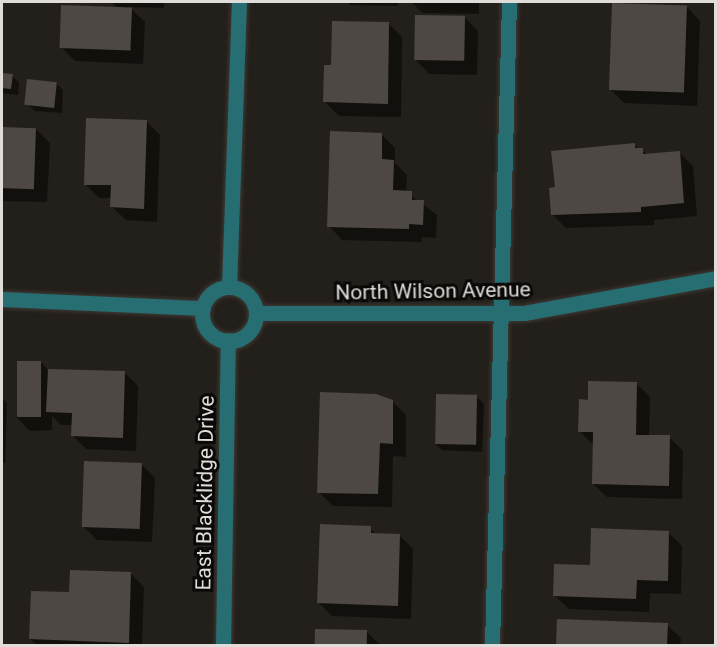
<!DOCTYPE html>
<html>
<head>
<meta charset="utf-8">
<style>
	body { margin:0 }
	#map { position:relative; width:717px; height:647px; overflow:hidden; background:#231f1a; font-family:Roboto,sans-serif }
	div>[style] { position:absolute }
	[style*='--x'] { left:calc(var(--x)*1px); top:calc(var(--y)*1px); width:calc(var(--w)*1px); rotate:calc(var(--a)*1deg) }
	.shadow>* { inset:0; background:#0007 }
	.building>* { inset:0; background:#4d4843; transform-origin:0 0 }
	.roads { filter:drop-shadow(0 0 2px #3d3935) drop-shadow(0 0 2px #3d3935) }
	.minor>* { height:15px; margin:-7.5px; padding:0 7.5px; transform-origin:7.5px; border-radius:7.5px; background:#266e71 }
	.minor>.ring { margin:-7.5px; padding:0; box-sizing:content-box; background:none; border:15px solid #266e71; border-radius:50% }
	span { translate:-50% -50%; white-space:nowrap; text-align:center; line-height:1.15; -webkit-text-stroke:6px #0b0907; paint-order:stroke }
	.street-label { font-size:21px; color:#dfdcd9 }
	.frame { position:absolute; inset:0; border:3px solid #dfdcd9; pointer-events:none }
</style>
</head>
<body>
<div id="map">
	<div class="shadow">
		<div style="clip-path:polygon(111px 2px,164px 2px,164px 8px,129px 7px,145px 22px,143px 64px,75px 61px,61px 47px,118px 8px)"></div>
		<div style="clip-path:polygon(347px 2px,398px 2px,398px 6px,350px 5px)"></div>
		<div style="clip-path:polygon(411px 2px,479px 2px,479px 14px,423px 13px)"></div>
		<div style="clip-path:polygon(687px 7px,700px 21px,697px 106px,624px 103px,610px 89px)"></div>
		<div style="clip-path:polygon(464px 17px,478px 31px,477px 75px,429px 74px,416px 60px)"></div>
		<div style="clip-path:polygon(389px 24px,402px 37px,401px 117px,339px 116px,325px 102px,333px 67px)"></div>
		<div style="clip-path:polygon(2px 74px,12px 76px,19px 82px,18px 95px,2px 93px)"></div>
		<div style="clip-path:polygon(56px 83px,63px 90px,62px 113px,35px 111px,28px 105px)"></div>
		<div style="clip-path:polygon(147px 122px,160px 135px,157px 222px,126px 220px,112px 207px,112px 198px,99px 198px,85px 184px)"></div>
		<div style="clip-path:polygon(2px 128px,36px 129px,50px 143px,47px 202px,2px 201px)"></div>
		<div style="clip-path:polygon(381px 134px,395px 148px,395px 163px,407px 175px,406px 192px,437px 215px,436px 238px,422px 237px,422px 242px,342px 240px,329px 226px)"></div>
		<div style="clip-path:polygon(634px 145px,648px 155px,679px 152px,693px 166px,697px 216px,654px 220px,654px 225px,566px 228px,553px 215px,556px 189px)"></div>
		<div style="clip-path:polygon(41px 362px,48px 370px,125px 373px,138px 386px,136px 451px,86px 449px,72px 435px,73px 425px,61px 425px,52px 416px,52px 430px,30px 431px,16px 417px)"></div>
		<div style="clip-path:polygon(636px 383px,650px 397px,649px 437px,669px 437px,683px 451px,682px 499px,607px 497px,593px 484px,594px 446px,580px 431px,589px 401px)"></div>
		<div style="clip-path:polygon(477px 397px,484px 404px,482px 452px,442px 450px,435px 444px)"></div>
		<div style="clip-path:polygon(2px 398px,7px 403px,5px 463px,2px 463px)"></div>
		<div style="clip-path:polygon(392px 401px,406px 415px,406px 457px,393px 456px,392px 507px,333px 506px,319px 492px)"></div>
		<div style="clip-path:polygon(141px 464px,155px 478px,152px 542px,97px 540px,84px 527px)"></div>
		<div style="clip-path:polygon(370px 528px,377px 535px,399px 535px,413px 549px,411px 619px,332px 616px,318px 602px)"></div>
		<div style="clip-path:polygon(668px 532px,682px 546px,681px 594px,650px 593px,649px 612px,569px 609px,555px 596px,591px 566px)"></div>
		<div style="clip-path:polygon(131px 574px,144px 587px,142px 646px,37px 646px,30px 639px,71px 594px)"></div>
		<div style="clip-path:polygon(667px 625px,681px 638px,680px 646px,557px 646px)"></div>
		<div style="clip-path:polygon(367px 632px,380px 645px,316px 646px)"></div>
	</div>
	<div class="building">
		<div style="left:612px;top:3px;width:75px;height:87px;rotate:2deg"></div>
		<div style="left:61px;top:5px;width:71px;height:43px;rotate:2deg"></div>
		<div style="left:415px;top:15px;width:50px;height:45px;rotate:1deg"></div>
		<div style="clip-path:polygon(332px 21px,389px 22px,388px 104px,323px 102px,324px 65px,331px 65px)"></div>
		<div style="clip-path:polygon(2px 73px,13px 74px,11px 89px,2px 88px)"></div>
		<div style="left:27px;top:79px;width:30px;height:26px;rotate:6deg"></div>
		<div style="clip-path:polygon(86px 118px,147px 120px,144px 209px,110px 207px,111px 185px,84px 185px)"></div>
		<div style="left:2px;top:127px;width:34px;height:61px;rotate:2deg"></div>
		<div style="clip-path:polygon(330px 131px,382px 133px,382px 159px,394px 160px,393px 190px,412px 191px,412px 200px,424px 200px,423px 225px,409px 224px,409px 229px,327px 227px)"></div>
		<div style="clip-path:polygon(635px 143px,635px 148px,643px 148px,643px 154px,680px 151px,684px 203px,641px 207px,641px 212px,551px 215px,549px 188px,555px 187px,551px 151px)"></div>
		<div style="left:17px;top:361px;width:24px;height:56px"></div>
		<div style="clip-path:polygon(48px 369px,125px 371px,123px 438px,71px 436px,72px 413px,46px 412px)"></div>
		<div style="clip-path:polygon(588px 381px,637px 382px,636px 435px,670px 435px,669px 486px,592px 484px,593px 432px,578px 432px,579px 399px,588px 400px)"></div>
		<div style="clip-path:polygon(320px 392px,376px 394px,393px 400px,393px 444px,380px 443px,378px 494px,317px 493px)"></div>
		<div style="left:436px;top:394px;width:41px;height:50px;rotate:1deg"></div>
		<div style="left:84px;top:461px;width:58px;height:66px;rotate:2deg"></div>
		<div style="clip-path:polygon(320px 524px,371px 526px,371px 533px,400px 534px,398px 606px,317px 603px)"></div>
		<div style="clip-path:polygon(591px 528px,669px 531px,668px 581px,637px 580px,636px 599px,553px 596px,554px 564px,590px 565px)"></div>
		<div style="clip-path:polygon(70px 570px,131px 572px,129px 643px,29px 639px,31px 591px,69px 592px)"></div>
		<div style="clip-path:polygon(557px 619px,668px 623px,667px 646px,556px 646px)"></div>
		<div style="left:315px;top:629px;width:52px;height:17px;rotate:1deg"></div>
	</div>
	<div class="roads">
		<div class="minor">
			<div style="--x:229;--y:287;--w:285;--a:-88"></div>
			<div class="ring" style="left:202px;top:287px;width:39px;height:39px"></div>
			<div style="--x:2;--y:299;--w:201;--a:2.6"></div>
			<div style="--x:256;--y:313;--w:268;--a:0"></div>
			<div style="--x:524;--y:313;--w:195;--a:-10.3"></div>
			<div style="--x:223;--y:646;--w:306;--a:-89.1"></div>
			<div style="--x:492;--y:646;--w:644;--a:-88.49"></div>
		</div>
	</div>
	<div class="street-label">
		<span style="left:433px;top:291px;rotate:-1deg">North Wilson Avenue</span>
		<span style="left:205px;top:493px;rotate:-89deg">East Blacklidge Drive</span>
	</div>
	<div class="frame"></div>
</div>
</body>
</html>
